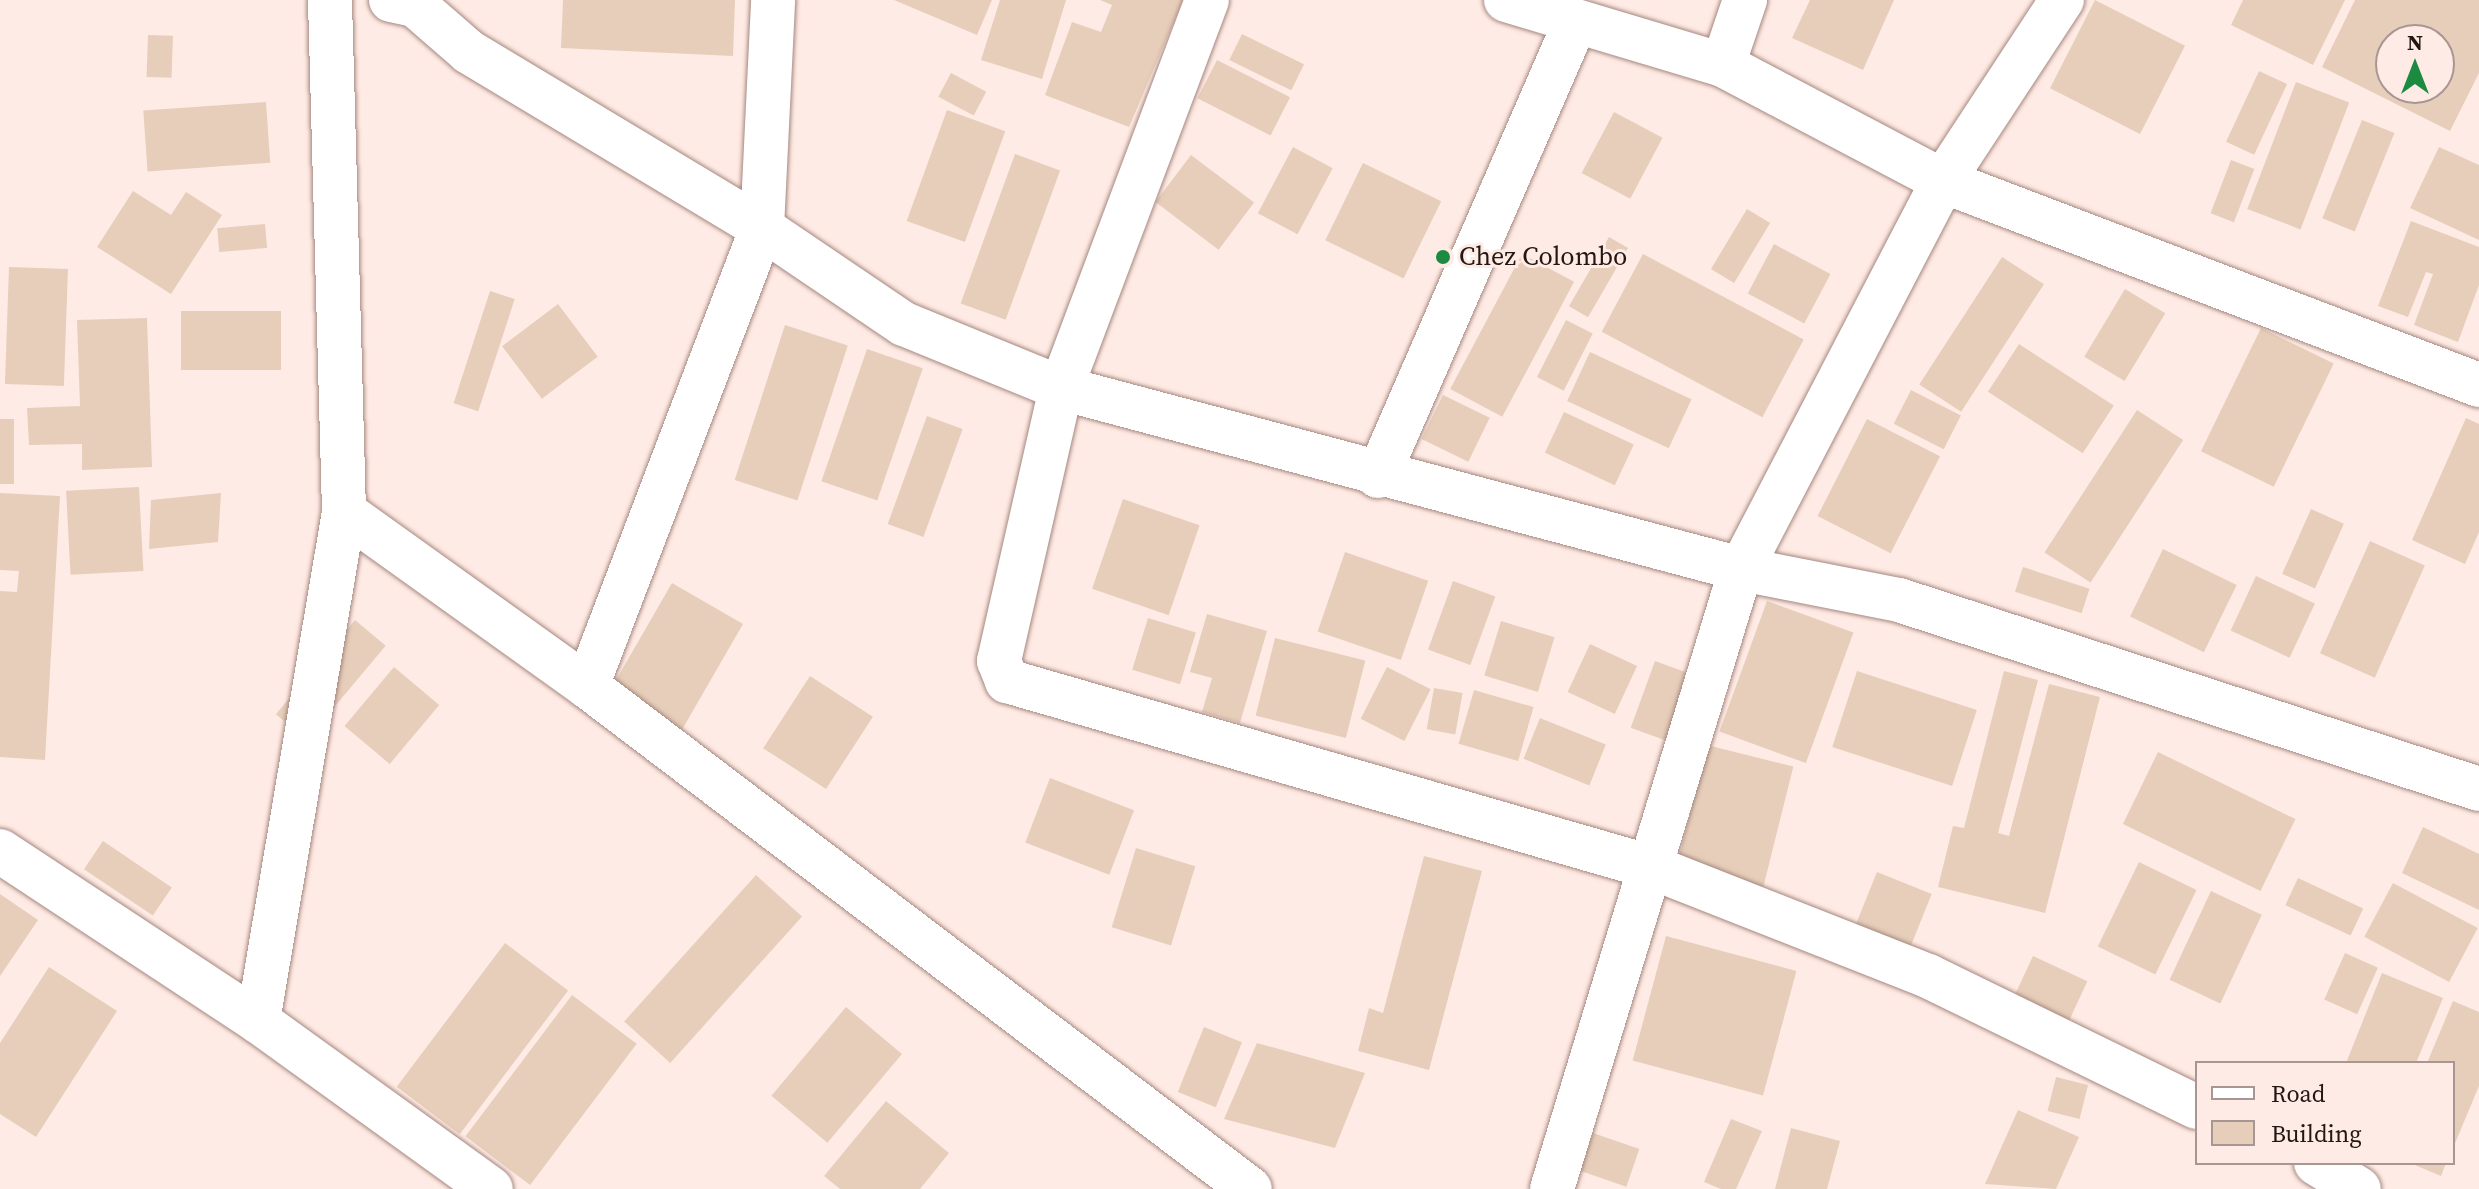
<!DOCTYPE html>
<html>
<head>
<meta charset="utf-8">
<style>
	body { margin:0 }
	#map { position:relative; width:2479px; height:1189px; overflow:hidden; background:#ffebe5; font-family:"Source Serif 4",serif }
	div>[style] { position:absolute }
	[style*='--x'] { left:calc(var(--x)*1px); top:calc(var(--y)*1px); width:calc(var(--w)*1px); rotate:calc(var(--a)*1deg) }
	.building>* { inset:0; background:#e7ceba; transform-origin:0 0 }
	.roads { filter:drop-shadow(0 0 2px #a5877f) drop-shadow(0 0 2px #a5877f) }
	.minor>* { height:44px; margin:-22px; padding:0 22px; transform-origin:22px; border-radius:22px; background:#fff }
	.dots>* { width:22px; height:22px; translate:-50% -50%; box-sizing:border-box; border:4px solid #ffebe5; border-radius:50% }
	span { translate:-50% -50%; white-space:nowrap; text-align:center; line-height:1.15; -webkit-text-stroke:6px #ffebe5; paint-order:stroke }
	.poi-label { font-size:26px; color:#221713 }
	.left { translate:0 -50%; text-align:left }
	.legend { position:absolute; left:2195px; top:1061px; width:260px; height:104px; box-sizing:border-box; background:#ffebe5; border:2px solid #a79691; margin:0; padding:10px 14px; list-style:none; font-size:24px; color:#221713 }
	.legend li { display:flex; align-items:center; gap:16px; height:40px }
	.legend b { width:40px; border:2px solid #a79691 }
	.north { position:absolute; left:2375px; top:24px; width:80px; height:80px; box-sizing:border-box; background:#ffebe5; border:2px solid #a79691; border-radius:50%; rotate:0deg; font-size:22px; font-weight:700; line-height:32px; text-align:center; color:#221713 }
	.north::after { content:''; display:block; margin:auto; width:28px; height:36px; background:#1d8a42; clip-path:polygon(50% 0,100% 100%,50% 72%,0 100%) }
</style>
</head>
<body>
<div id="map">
	<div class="building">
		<div style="clip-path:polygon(563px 0,735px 0,733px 56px,561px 48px)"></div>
		<div style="clip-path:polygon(894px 0,992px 0,977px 35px)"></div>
		<div style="clip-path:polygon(1000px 0,1066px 0,1042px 79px,981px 60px)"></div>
		<div style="clip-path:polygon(1100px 0,1183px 0,1129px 127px,1045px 95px,1072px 22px,1101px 32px,1112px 5px)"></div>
		<div style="clip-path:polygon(1810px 0,1894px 0,1863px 70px,1792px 38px)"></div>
		<div style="left:2095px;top:0;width:101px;height:99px;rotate:27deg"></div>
		<div style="clip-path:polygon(2243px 0,2345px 0,2313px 65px,2231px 25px)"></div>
		<div style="clip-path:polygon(evenodd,2355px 0,2479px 0,2479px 73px,2450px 131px,2322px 67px,2355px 0,2391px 40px,2439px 40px,2439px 88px,2391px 88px,2391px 40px)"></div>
		<div style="left:1242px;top:34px;width:69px;height:29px;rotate:26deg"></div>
		<div style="left:148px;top:35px;width:25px;height:42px;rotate:2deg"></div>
		<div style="left:1217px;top:60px;width:82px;height:43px;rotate:27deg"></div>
		<div style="left:2259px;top:71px;width:31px;height:78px;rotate:25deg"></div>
		<div style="left:951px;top:73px;width:40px;height:27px;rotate:28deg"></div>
		<div style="left:2296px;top:82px;width:57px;height:136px;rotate:21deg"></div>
		<div style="left:266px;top:102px;width:61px;height:123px;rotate:86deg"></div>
		<div style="left:947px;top:110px;width:62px;height:118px;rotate:20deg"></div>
		<div style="left:1614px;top:112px;width:55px;height:69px;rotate:28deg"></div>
		<div style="left:2362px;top:120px;width:35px;height:106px;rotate:22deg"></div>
		<div style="left:1293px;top:147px;width:45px;height:75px;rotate:28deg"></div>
		<div style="clip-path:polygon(2439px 147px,2479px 165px,2479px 240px,2410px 208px)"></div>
		<div style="left:1015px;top:154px;width:48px;height:159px;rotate:20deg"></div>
		<div style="left:1191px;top:155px;width:79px;height:59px;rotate:37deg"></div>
		<div style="left:2231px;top:160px;width:25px;height:57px;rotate:21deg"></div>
		<div style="left:1363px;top:163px;width:87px;height:86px;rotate:26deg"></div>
		<div style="clip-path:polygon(133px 191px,171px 215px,186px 192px,222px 215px,171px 294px,97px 247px)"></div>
		<div style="left:1747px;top:209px;width:27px;height:70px;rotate:31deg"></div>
		<div style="clip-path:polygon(2411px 221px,2479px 247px,2479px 285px,2458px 342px,2414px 325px,2433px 274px,2426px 272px,2408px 317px,2378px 306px)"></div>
		<div style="left:265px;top:224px;width:24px;height:48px;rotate:85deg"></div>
		<div style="left:1609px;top:237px;width:22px;height:80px;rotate:30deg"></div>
		<div style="left:1774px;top:244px;width:64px;height:56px;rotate:28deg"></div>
		<div style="left:1522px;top:254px;width:59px;height:153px;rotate:28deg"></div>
		<div style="left:1643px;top:254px;width:182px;height:88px;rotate:28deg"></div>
		<div style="left:2002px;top:257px;width:50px;height:152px;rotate:33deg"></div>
		<div style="left:9px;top:267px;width:59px;height:117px;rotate:2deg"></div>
		<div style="left:2125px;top:289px;width:47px;height:79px;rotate:31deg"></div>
		<div style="left:490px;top:291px;width:26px;height:118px;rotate:18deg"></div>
		<div style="left:558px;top:304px;width:66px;height:70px;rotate:53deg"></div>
		<div style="left:281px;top:311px;width:59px;height:100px;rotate:90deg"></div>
		<div style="clip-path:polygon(147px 318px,152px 467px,82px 470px,82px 444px,29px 445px,27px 408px,80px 406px,77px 320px)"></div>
		<div style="left:1566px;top:320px;width:30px;height:64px;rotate:27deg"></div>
		<div style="left:785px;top:325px;width:66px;height:163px;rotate:18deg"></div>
		<div style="left:2261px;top:328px;width:81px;height:137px;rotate:26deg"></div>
		<div style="left:2019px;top:344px;width:113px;height:57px;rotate:33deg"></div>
		<div style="left:867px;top:349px;width:59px;height:140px;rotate:19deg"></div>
		<div style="left:1590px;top:352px;width:112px;height:54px;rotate:25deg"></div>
		<div style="left:1911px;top:390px;width:56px;height:38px;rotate:27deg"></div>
		<div style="left:1443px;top:395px;width:52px;height:49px;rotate:26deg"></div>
		<div style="left:2137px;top:410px;width:55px;height:170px;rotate:33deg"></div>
		<div style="left:1564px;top:412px;width:77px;height:45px;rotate:25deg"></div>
		<div style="left:927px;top:416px;width:38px;height:115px;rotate:20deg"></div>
		<div style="clip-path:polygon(2466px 418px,2479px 424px,2479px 532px,2465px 564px,2412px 540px)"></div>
		<div style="left:0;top:419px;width:14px;height:65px"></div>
		<div style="left:1867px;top:419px;width:82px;height:109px;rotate:27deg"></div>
		<div style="left:139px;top:487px;width:84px;height:73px;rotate:87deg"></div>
		<div style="clip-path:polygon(0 493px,60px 496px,45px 760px,0 757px,0 591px,17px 592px,19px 571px,0 570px)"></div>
		<div style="clip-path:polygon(221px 493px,218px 542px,149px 549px,151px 500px)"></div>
		<div style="left:1123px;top:499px;width:81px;height:95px;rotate:19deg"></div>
		<div style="left:2311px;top:509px;width:36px;height:71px;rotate:24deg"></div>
		<div style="left:2370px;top:541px;width:60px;height:123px;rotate:24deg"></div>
		<div style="left:2163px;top:549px;width:82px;height:75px;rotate:26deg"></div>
		<div style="left:1345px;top:552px;width:88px;height:84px;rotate:19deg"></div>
		<div style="left:2023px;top:567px;width:70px;height:26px;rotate:18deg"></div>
		<div style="left:2256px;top:576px;width:65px;height:60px;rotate:25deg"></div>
		<div style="left:1453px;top:581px;width:45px;height:73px;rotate:20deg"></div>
		<div style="left:672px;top:583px;width:82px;height:125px;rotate:30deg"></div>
		<div style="left:1767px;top:601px;width:92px;height:139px;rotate:20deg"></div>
		<div style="clip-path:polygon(1207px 614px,1267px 631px,1240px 723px,1202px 712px,1212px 678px,1190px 672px)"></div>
		<div style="left:1148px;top:618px;width:50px;height:54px;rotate:17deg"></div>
		<div style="left:355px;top:620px;width:40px;height:123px;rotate:40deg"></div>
		<div style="left:1501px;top:621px;width:56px;height:57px;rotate:17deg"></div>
		<div style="left:1275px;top:638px;width:93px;height:80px;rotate:14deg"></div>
		<div style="left:1590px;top:644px;width:52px;height:53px;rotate:25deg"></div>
		<div style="left:1655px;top:661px;width:44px;height:71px;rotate:20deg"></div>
		<div style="left:394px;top:667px;width:59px;height:77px;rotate:40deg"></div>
		<div style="left:1387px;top:667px;width:49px;height:58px;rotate:27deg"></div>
		<div style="left:1857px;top:671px;width:126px;height:80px;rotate:18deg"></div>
		<div style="clip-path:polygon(2004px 671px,2038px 680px,1998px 833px,2009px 836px,2049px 684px,2100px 697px,2045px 913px,1938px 887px,1953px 826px,1964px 828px)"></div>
		<div style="left:810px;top:676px;width:75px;height:86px;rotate:33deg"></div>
		<div style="left:1434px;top:688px;width:29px;height:42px;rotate:10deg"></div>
		<div style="left:1474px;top:690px;width:62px;height:56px;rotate:16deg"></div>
		<div style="left:1540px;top:718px;width:71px;height:44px;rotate:22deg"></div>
		<div style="left:1707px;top:745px;width:89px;height:128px;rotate:14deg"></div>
		<div style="left:2158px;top:752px;width:153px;height:80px;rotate:26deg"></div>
		<div style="left:1050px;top:778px;width:90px;height:69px;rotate:21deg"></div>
		<div style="clip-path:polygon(2423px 827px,2479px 854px,2479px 910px,2402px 873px)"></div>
		<div style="left:103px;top:841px;width:83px;height:34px;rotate:34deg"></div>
		<div style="left:1136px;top:848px;width:62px;height:83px;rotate:17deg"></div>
		<div style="clip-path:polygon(1424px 856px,1482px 871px,1429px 1070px,1358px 1051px,1369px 1008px,1383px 1013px)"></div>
		<div style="left:2139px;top:862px;width:64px;height:94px;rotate:26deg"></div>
		<div style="left:1877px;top:872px;width:59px;height:56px;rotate:22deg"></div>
		<div style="left:756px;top:875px;width:62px;height:197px;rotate:42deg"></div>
		<div style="left:2298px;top:878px;width:72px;height:30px;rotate:25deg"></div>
		<div style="left:2393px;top:883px;width:96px;height:61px;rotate:28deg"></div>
		<div style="left:2211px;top:891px;width:56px;height:98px;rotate:25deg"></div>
		<div style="clip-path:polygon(0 894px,38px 920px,0 976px)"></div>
		<div style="left:1666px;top:936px;width:135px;height:129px;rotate:15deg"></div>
		<div style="left:505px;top:943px;width:79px;height:180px;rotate:37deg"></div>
		<div style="left:2345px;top:953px;width:36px;height:51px;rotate:24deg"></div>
		<div style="left:2033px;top:956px;width:60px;height:51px;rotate:25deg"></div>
		<div style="clip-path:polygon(49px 967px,117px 1011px,36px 1137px,0 1114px,0 1043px)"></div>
		<div style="clip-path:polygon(2382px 973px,2443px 998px,2416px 1063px,2346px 1063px)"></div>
		<div style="left:572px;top:995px;width:81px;height:177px;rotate:37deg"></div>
		<div style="clip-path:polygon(2453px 1001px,2479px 1012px,2479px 1086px,2453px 1148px,2453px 1063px,2427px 1063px)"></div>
		<div style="left:846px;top:1007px;width:73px;height:116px;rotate:40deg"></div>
		<div style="left:1204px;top:1027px;width:41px;height:70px;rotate:22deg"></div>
		<div style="clip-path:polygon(1257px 1043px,1365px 1073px,1335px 1148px,1224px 1119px)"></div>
		<div style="left:2056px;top:1077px;width:33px;height:35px;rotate:14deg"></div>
		<div style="clip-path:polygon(886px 1101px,949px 1153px,920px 1189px,840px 1189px,824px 1176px)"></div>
		<div style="clip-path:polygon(2018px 1110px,2079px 1137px,2056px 1189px,1985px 1184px)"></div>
		<div style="clip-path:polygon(1731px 1119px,1762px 1131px,1736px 1189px,1721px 1189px,1704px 1182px)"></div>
		<div style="clip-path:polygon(1791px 1128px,1840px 1141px,1827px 1189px,1775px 1189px)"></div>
		<div style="left:1593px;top:1133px;width:49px;height:40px;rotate:19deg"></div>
		<div style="clip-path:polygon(2410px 1163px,2446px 1163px,2441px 1176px)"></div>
	</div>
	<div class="roads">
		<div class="minor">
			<div style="--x:391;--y:0;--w:25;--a:12"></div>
			<div style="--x:415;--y:5;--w:72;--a:41"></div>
			<div style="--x:469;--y:52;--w:342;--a:31"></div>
			<div style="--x:762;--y:228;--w:171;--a:34.1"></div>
			<div style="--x:904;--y:324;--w:170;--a:22.2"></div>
			<div style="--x:1061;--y:388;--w:704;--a:14.91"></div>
			<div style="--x:1741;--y:569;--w:161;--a:11.1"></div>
			<div style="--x:1899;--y:600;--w:610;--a:18.05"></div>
			<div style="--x:1207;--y:0;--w:415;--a:110.6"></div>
			<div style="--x:1061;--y:388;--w:280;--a:102.8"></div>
			<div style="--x:999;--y:661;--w:22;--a:68"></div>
			<div style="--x:1007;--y:681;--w:673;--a:16.12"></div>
			<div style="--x:1654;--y:868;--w:295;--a:21.5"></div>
			<div style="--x:1928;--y:976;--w:299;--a:26"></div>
			<div style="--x:1506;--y:0;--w:227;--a:16.7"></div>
			<div style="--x:1723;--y:65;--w:249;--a:27.8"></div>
			<div style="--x:1943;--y:181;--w:574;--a:20.84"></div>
			<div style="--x:1723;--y:65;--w:69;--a:-71.3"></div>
			<div style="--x:1378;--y:476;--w:491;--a:-66.5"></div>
			<div style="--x:344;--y:512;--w:299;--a:35.6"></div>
			<div style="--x:587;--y:686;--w:832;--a:37.19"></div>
			<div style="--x:587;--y:686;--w:490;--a:-69.1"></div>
			<div style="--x:762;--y:228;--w:228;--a:-87.2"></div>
			<div style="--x:0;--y:851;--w:309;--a:33.4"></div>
			<div style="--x:258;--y:1021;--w:287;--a:35.8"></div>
			<div style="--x:258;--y:1021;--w:516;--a:-80.41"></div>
			<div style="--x:344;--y:512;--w:512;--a:-91.57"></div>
			<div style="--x:2316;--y:1163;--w:50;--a:31.2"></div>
			<div style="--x:1552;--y:1189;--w:648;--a:-73.05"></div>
			<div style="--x:1741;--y:569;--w:437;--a:-62.5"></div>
			<div style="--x:1943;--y:181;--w:217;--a:-56.7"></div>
		</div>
	</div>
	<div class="dots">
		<div style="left:1443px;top:257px;background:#1d8a42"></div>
	</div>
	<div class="poi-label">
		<span class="left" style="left:1459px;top:257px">Chez Colombo</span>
	</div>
	<ul class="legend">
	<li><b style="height:10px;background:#fff"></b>Road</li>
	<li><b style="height:22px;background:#e7ceba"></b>Building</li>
	</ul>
	<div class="north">N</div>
</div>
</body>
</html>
